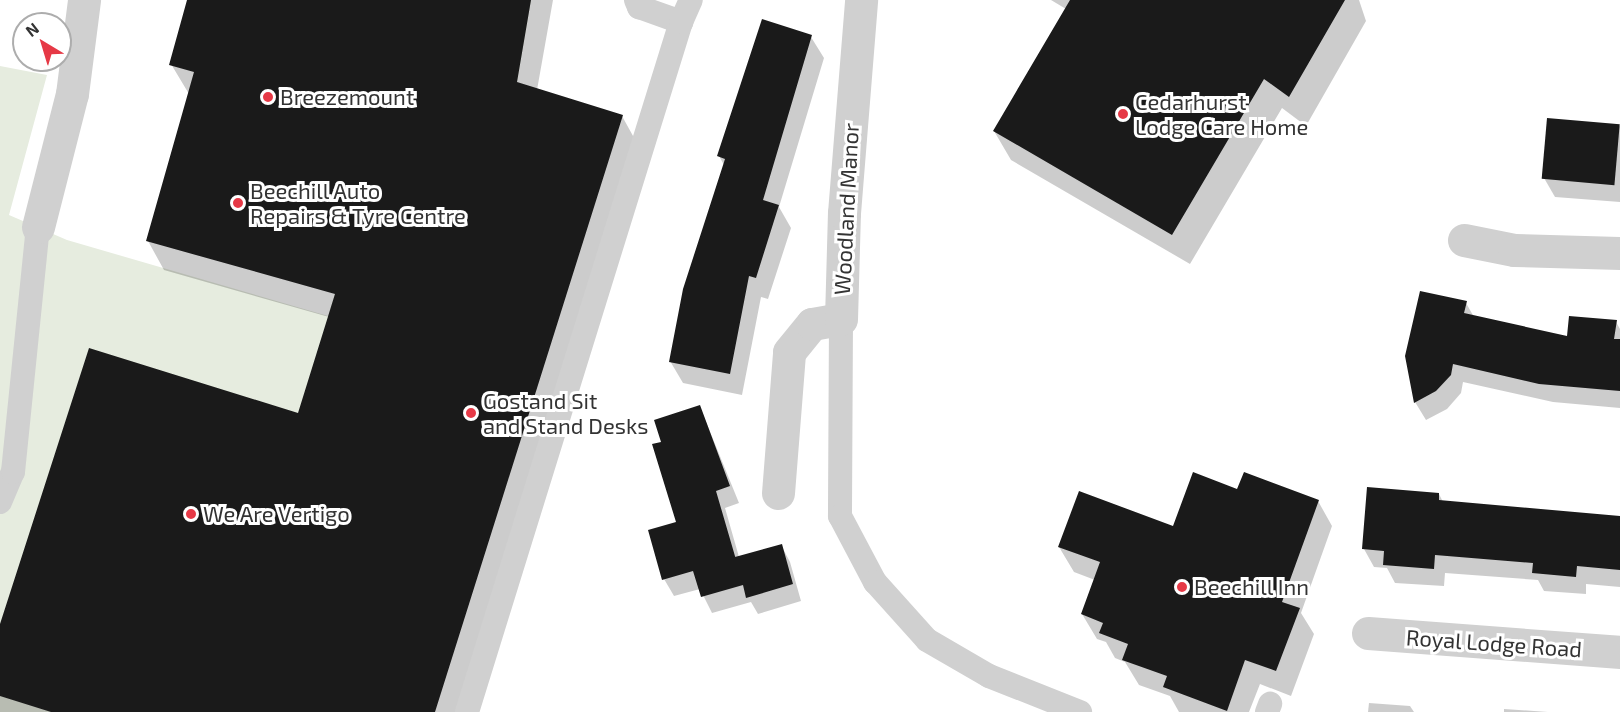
<!DOCTYPE html>
<html>
<head>
<meta charset="utf-8">
<style>
	body { margin:0 }
	#map { position:relative; width:1620px; height:712px; overflow:hidden; background:#fff; font-family:"Exo 2",sans-serif }
	div>[style] { position:absolute }
	[style*='--x'] { left:calc(var(--x)*1px); top:calc(var(--y)*1px); width:calc(var(--w)*1px); rotate:calc(var(--a)*1deg) }
	.green>* { inset:0; background:#e6ecdf }
	.shadow>* { inset:0; background:#0003 }
	.building>* { inset:0; background:#1a1a1a; transform-origin:0 0 }
	.service>* { height:24px; margin:-12px; padding:0 12px; transform-origin:12px; border-radius:12px; background:#d0d0d0 }
	.minor>* { height:33px; margin:-16.5px; padding:0 16.5px; transform-origin:16.5px; border-radius:16.5px; background:#d0d0d0 }
	.dots>* { width:16px; height:16px; translate:-50% -50%; box-sizing:border-box; border:3px solid #fff; border-radius:50% }
	span { translate:-50% -50%; white-space:nowrap; text-align:center; line-height:1.15; -webkit-text-stroke:6px #fff; paint-order:stroke }
	.poi-label { font-size:22px; color:#333 }
	.left { translate:0 -50%; text-align:left }
	.street-label { font-size:22px; color:#333 }
	.north { position:absolute; left:12px; top:12px; width:60px; height:60px; box-sizing:border-box; background:#fff; border:2px solid #adadad; border-radius:50%; rotate:322deg; font-size:16px; font-weight:700; line-height:24px; text-align:center; color:#333 }
	.north::after { content:''; display:block; margin:auto; width:21px; height:27px; background:#e63946; clip-path:polygon(50% 0,100% 100%,50% 72%,0 100%) }
</style>
</head>
<body>
<div id="map">
	<div class="green">
		<div style="clip-path:polygon(419px 0,531px 0,517px 82px,319px 712px,0 712px,0 66px,47px 75px,9px 215px,67px 240px,328px 316px,411px 49px)"></div>
	</div>
	<div class="shadow">
		<div style="clip-path:polygon(189px 0,553px 0,537px 90px,622px 116px,638px 145px,461px 712px,0 712px,0 629px,299px 415px,329px 317px,164px 270px,148px 241px,189px 94px,171px 64px)"></div>
		<div style="clip-path:polygon(1051px 0,1359px 0,1366px 21px,1306px 126px,1282px 108px,1190px 264px,1011px 160px,994px 131px,1066px 9px)"></div>
		<div style="clip-path:polygon(811px 37px,824px 58px,779px 207px,791px 228px,768px 299px,761px 297px,742px 395px,683px 383px,670px 361px,724px 165px,719px 156px)"></div>
		<div style="clip-path:polygon(1620px 126px,1620px 202px,1555px 197px,1544px 178px)"></div>
		<div style="clip-path:polygon(1466px 303px,1474px 317px,1568px 338px,1616px 322px,1620px 329px,1620px 408px,1553px 402px,1463px 382px,1461px 393px,1447px 409px,1426px 420px,1415px 402px)"></div>
		<div style="clip-path:polygon(700px 407px,739px 503px,725px 508px,739px 557px,781px 545px,790px 562px,801px 601px,758px 614px,751px 602px,712px 613px,700px 589px,674px 596px,664px 579px,678px 523px,663px 443px)"></div>
		<div style="clip-path:polygon(1238px 491px,1318px 501px,1332px 526px,1301px 613px,1314px 634px,1291px 696px,1260px 684px,1249px 712px,1179px 712px,1170px 696px,1139px 685px,1125px 662px,1115px 658px,1106px 642px,1097px 639px,1082px 614px,1095px 580px,1074px 572px,1059px 547px,1174px 528px)"></div>
		<div style="clip-path:polygon(1439px 494px,1443px 502px,1620px 517px,1620px 587px,1586px 584px,1586px 594px,1544px 591px,1538px 580px,1445px 573px,1444px 586px,1395px 583px,1387px 568px,1374px 567px,1364px 549px)"></div>
		<div style="clip-path:polygon(1369px 703px,1410px 706px,1414px 712px,1368px 712px)"></div>
		<div style="clip-path:polygon(1504px 709px,1548px 712px,1504px 712px)"></div>
	</div>
	<div class="building">
		<div style="clip-path:polygon(187px 0,531px 0,517px 82px,623px 115px,435px 712px,51px 712px,0 696px,0 624px,89px 348px,298px 413px,335px 294px,146px 241px,194px 72px,169px 65px)"></div>
		<div style="clip-path:polygon(1070px 0,1345px 0,1289px 97px,1264px 79px,1172px 235px,993px 131px)"></div>
		<div style="clip-path:polygon(762px 19px,812px 35px,763px 200px,779px 205px,756px 278px,749px 276px,730px 374px,669px 362px,683px 289px,725px 159px,717px 156px)"></div>
		<div style="left:1547px;top:118px;width:73px;height:61px;rotate:5deg"></div>
		<div style="clip-path:polygon(1420px 291px,1467px 301px,1464px 313px,1567px 336px,1569px 316px,1617px 320px,1614px 339px,1620px 339px,1620px 391px,1539px 384px,1453px 364px,1451px 375px,1436px 391px,1414px 403px,1405px 356px)"></div>
		<div style="clip-path:polygon(700px 405px,730px 486px,716px 491px,737px 563px,735px 557px,782px 544px,793px 584px,746px 598px,743px 585px,701px 597px,693px 571px,662px 580px,648px 530px,676px 522px,652px 444px,661px 442px,654px 420px)"></div>
		<div style="clip-path:polygon(1193px 472px,1237px 489px,1244px 472px,1319px 500px,1282px 602px,1300px 608px,1276px 671px,1245px 660px,1227px 711px,1163px 687px,1167px 676px,1122px 660px,1128px 644px,1099px 633px,1103px 623px,1081px 614px,1100px 562px,1058px 547px,1079px 491px,1173px 526px)"></div>
		<div style="clip-path:polygon(1367px 487px,1439px 493px,1439px 500px,1620px 516px,1620px 570px,1577px 566px,1576px 577px,1532px 573px,1533px 563px,1435px 555px,1434px 569px,1383px 565px,1384px 551px,1362px 549px)"></div>
	</div>
	<div class="service">
		<div style="--x:636;--y:0;--w:8;--a:67"></div>
		<div style="--x:639;--y:7;--w:45;--a:19.7"></div>
		<div style="--x:841;--y:319;--w:197;--a:90.3"></div>
		<div style="--x:840;--y:516;--w:75;--a:62.1"></div>
		<div style="--x:875;--y:582;--w:78;--a:48.1"></div>
		<div style="--x:927;--y:640;--w:72;--a:30.1"></div>
		<div style="--x:989;--y:676;--w:98;--a:21.6"></div>
		<div style="--x:0;--y:502;--w:33;--a:-67"></div>
		<div style="--x:13;--y:472;--w:246;--a:-84.2"></div>
		<div style="--x:467;--y:712;--w:722;--a:-72.77"></div>
		<div style="--x:681;--y:22;--w:24;--a:-66"></div>
		<div style="--x:1267;--y:712;--w:9;--a:-69"></div>
	</div>
	<div class="minor">
		<div style="--x:38;--y:227;--w:137;--a:-75.7"></div>
		<div style="--x:72;--y:94;--w:95;--a:-82.7"></div>
		<div style="--x:1464;--y:240;--w:51;--a:11.3"></div>
		<div style="--x:1514;--y:250;--w:106;--a:1.6"></div>
		<div style="--x:778;--y:493;--w:141;--a:-85.5"></div>
		<div style="--x:789;--y:352;--w:36;--a:-51"></div>
		<div style="--x:812;--y:324;--w:29;--a:-10"></div>
		<div style="--x:841;--y:319;--w:106;--a:-88.4"></div>
		<div style="--x:844;--y:213;--w:214;--a:-85.4"></div>
		<div style="--x:1368;--y:633;--w:253;--a:4.3"></div>
	</div>
	<div class="dots">
		<div style="left:268px;top:97px;background:#e63946"></div>
		<div style="left:1123px;top:114px;background:#e63946"></div>
		<div style="left:238px;top:203px;background:#e63946"></div>
		<div style="left:471px;top:413px;background:#e63946"></div>
		<div style="left:191px;top:514px;background:#e63946"></div>
		<div style="left:1182px;top:587px;background:#e63946"></div>
	</div>
	<div class="poi-label">
		<span class="left" style="left:280px;top:97px">Breezemount</span>
		<span class="left" style="left:1135px;top:114px">Cedarhurst<br>Lodge Care Home</span>
		<span class="left" style="left:250px;top:203px">Beechill Auto<br>Repairs &amp; Tyre Centre</span>
		<span class="left" style="left:483px;top:413px">Gostand Sit<br>and Stand Desks</span>
		<span class="left" style="left:203px;top:514px">We Are Vertigo</span>
		<span class="left" style="left:1194px;top:587px">Beechill Inn</span>
	</div>
	<div class="street-label">
		<span style="left:846px;top:209px;rotate:-87deg">Woodland Manor</span>
		<span style="left:1494px;top:643px;rotate:4deg">Royal Lodge Road</span>
	</div>
	<div class="north">N</div>
</div>
</body>
</html>
